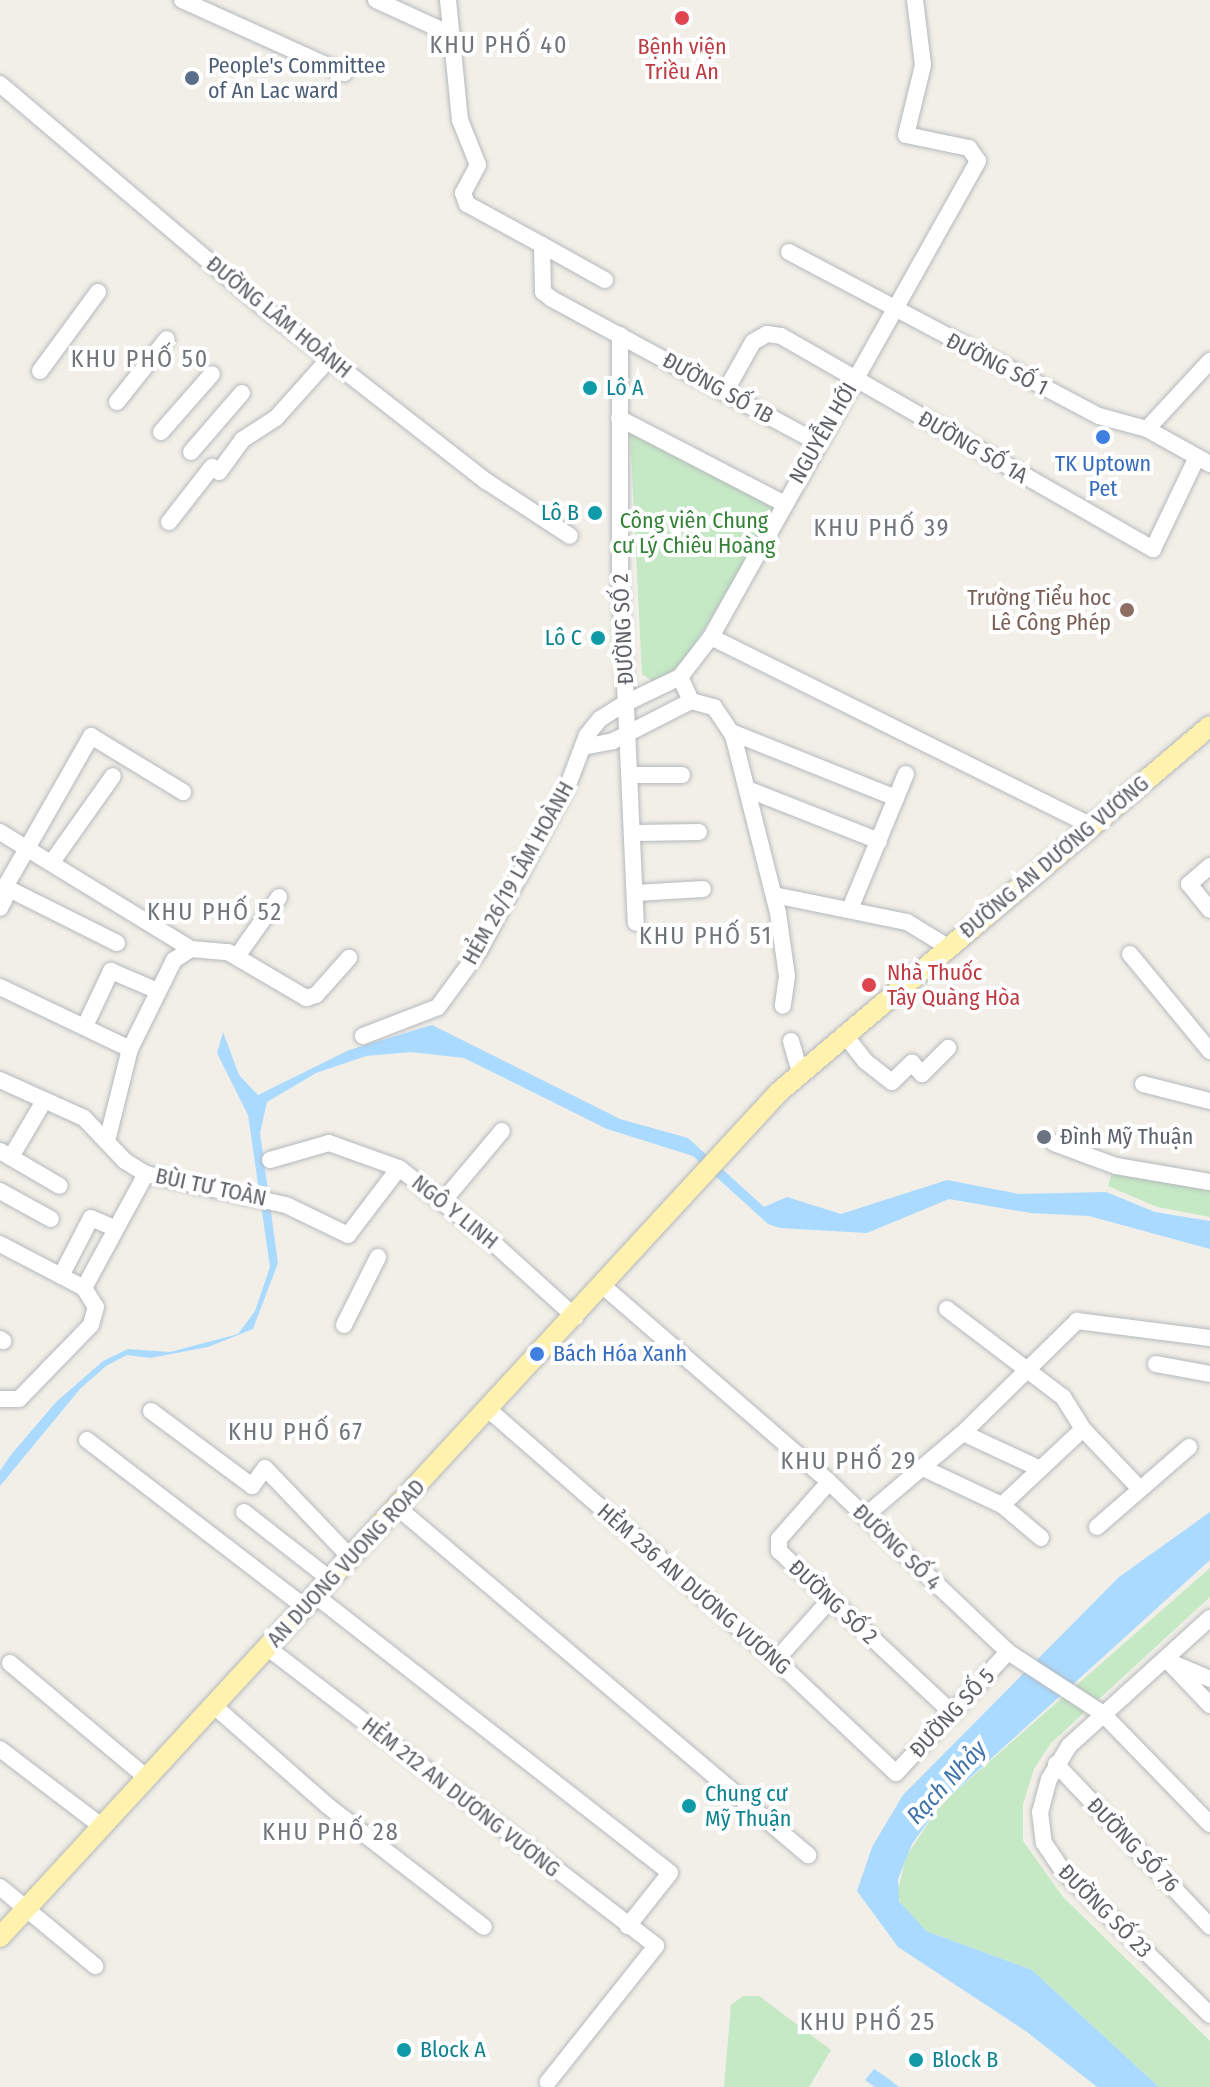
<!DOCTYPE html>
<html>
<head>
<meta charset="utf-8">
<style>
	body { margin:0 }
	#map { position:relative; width:1210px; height:2087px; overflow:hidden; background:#f1efe8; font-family:"Fira Sans Condensed",sans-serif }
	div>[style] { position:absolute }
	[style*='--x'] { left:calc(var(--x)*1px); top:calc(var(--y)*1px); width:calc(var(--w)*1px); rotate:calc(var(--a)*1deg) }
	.green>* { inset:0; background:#c5e8c5 }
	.water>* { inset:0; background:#aadaff }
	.roads { filter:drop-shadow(0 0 2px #b5b8bc) drop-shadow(0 0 2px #b5b8bc) }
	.minor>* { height:16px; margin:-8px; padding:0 8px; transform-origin:8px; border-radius:8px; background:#fff }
	.major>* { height:20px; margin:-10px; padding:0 10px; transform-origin:10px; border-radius:10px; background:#fff2af }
	.dots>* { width:22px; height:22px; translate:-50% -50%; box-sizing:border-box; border:4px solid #fff; border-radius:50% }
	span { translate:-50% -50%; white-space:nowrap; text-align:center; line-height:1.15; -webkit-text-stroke:8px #fff; paint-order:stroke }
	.health-label { font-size:22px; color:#be3a42 }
	.left { translate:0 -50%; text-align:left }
	.service-label { font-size:22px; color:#4e5e75 }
	.street-label { font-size:22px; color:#5f6368 }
	.culture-label { font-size:22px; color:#0d838f }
	.right { translate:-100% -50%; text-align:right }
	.shop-label { font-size:22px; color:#366cbe }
	.park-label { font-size:22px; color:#348238 }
	.education-label { font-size:22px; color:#785e54 }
	.worship-label { font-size:22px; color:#5b616d }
	.neighbourhood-label { font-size:24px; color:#70757a; letter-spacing:2px }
	.water-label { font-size:24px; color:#4174aa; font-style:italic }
</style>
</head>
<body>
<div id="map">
	<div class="green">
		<div style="clip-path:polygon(630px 431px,774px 507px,775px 516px,677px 672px,655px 683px,642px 674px)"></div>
		<div style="clip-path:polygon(1112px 1172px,1210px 1188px,1210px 1217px,1157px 1207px,1108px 1186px)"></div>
		<div style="clip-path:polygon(1210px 1568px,1210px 1597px,1051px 1743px,1034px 1769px,1023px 1804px,1023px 1841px,1063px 1897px,1210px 2041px,1210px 2087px,1159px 2087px,1032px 1970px,926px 1931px,906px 1914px,897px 1895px,906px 1857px,940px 1805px)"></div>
		<div style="clip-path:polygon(759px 1996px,831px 2050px,809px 2087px,724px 2087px,731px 2005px,743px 1996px)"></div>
	</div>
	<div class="water">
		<div style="clip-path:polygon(432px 1025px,620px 1119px,688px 1138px,764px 1207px,787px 1197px,841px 1214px,947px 1180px,1019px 1194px,1106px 1192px,1155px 1212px,1210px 1221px,1210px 1249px,1089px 1216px,1030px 1213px,949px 1199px,867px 1233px,780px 1228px,768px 1224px,693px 1156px,607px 1129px,464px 1058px,411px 1052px,366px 1056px,316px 1073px,267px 1102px,260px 1133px,278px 1263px,253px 1329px,208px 1347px,150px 1358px,127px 1355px,106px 1366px,80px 1389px,0 1486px,0 1471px,10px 1456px,56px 1402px,103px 1361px,128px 1349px,170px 1352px,238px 1334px,255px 1311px,270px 1267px,248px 1115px,217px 1053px,223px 1032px,239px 1075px,258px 1095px,349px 1050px)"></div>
		<div style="clip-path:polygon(1210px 1512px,1210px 1560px,940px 1805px,912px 1844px,898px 1879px,899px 1901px,926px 1931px,1032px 1970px,1159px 2087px,1097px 2087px,1027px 2032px,898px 1947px,857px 1891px,872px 1847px,903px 1795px,1119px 1577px)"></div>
		<div style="clip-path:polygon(874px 2069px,886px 2077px,899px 2087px,875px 2087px,865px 2080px)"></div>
	</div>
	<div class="roads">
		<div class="minor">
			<div style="--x:182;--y:0;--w:178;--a:24.3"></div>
			<div style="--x:376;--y:0;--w:84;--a:24.7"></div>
			<div style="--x:448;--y:0;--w:121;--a:84.3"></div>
			<div style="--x:460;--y:120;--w:48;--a:68.2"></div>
			<div style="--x:478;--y:165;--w:32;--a:118"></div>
			<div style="--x:463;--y:193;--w:12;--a:70"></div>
			<div style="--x:467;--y:204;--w:85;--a:28.7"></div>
			<div style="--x:542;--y:245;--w:47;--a:88.8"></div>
			<div style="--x:543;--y:292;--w:11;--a:38"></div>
			<div style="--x:552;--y:299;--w:301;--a:28.4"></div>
			<div style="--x:0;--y:84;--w:345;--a:40.3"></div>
			<div style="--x:263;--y:307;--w:283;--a:38"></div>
			<div style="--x:486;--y:481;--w:100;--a:33.2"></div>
			<div style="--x:542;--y:245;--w:72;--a:29.1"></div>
			<div style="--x:789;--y:252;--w:351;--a:27.9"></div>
			<div style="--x:1099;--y:416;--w:50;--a:15.2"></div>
			<div style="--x:1147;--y:429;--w:72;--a:29.1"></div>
			<div style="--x:620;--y:335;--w:240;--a:90"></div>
			<div style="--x:620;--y:575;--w:348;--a:87.4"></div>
			<div style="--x:40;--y:371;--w:98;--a:-53.7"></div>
			<div style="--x:725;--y:392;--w:57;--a:-60.8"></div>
			<div style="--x:753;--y:342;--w:16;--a:-30"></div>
			<div style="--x:767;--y:334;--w:14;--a:8"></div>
			<div style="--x:781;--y:336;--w:429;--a:29.8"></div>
			<div style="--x:1153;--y:549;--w:102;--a:-64.4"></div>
			<div style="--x:117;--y:402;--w:80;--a:-51.6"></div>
			<div style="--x:619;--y:418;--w:185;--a:27.4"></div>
			<div style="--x:1147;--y:429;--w:93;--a:-47.2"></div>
			<div style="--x:161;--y:432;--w:77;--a:-48.7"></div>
			<div style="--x:191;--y:452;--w:78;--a:-49.2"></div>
			<div style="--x:219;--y:472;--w:39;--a:-54"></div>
			<div style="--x:242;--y:440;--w:40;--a:-32.9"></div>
			<div style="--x:276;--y:418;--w:79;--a:-48.1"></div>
			<div style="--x:169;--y:522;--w:70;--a:-52"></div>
			<div style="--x:711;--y:637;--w:422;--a:26.4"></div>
			<div style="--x:680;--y:677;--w:26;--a:65"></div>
			<div style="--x:691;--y:701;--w:24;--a:15"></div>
			<div style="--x:714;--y:707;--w:34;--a:56"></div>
			<div style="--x:733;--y:735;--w:184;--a:75.8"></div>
			<div style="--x:778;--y:913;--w:64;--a:81.9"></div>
			<div style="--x:787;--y:976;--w:30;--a:98"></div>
			<div style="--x:731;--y:732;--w:178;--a:21.8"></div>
			<div style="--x:583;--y:747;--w:31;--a:-11"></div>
			<div style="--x:613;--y:741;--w:88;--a:-27.1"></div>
			<div style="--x:633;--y:775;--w:49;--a:0"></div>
			<div style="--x:747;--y:789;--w:142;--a:21.5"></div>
			<div style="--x:0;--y:832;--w:224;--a:31.5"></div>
			<div style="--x:635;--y:833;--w:64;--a:-0.9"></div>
			<div style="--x:52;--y:862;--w:105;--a:-54.7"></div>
			<div style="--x:1210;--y:866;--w:28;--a:139"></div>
			<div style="--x:1189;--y:884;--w:33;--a:51"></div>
			<div style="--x:636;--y:893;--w:67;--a:-3.4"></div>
			<div style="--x:774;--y:895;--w:136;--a:11.5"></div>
			<div style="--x:907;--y:922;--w:48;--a:31.4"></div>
			<div style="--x:0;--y:908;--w:11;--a:-63"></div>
			<div style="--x:850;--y:909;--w:146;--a:-67.5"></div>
			<div style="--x:117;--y:943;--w:125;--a:-153.4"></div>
			<div style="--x:5;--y:887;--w:174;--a:-60.3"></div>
			<div style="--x:91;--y:736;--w:108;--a:31.3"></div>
			<div style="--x:1130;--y:954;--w:126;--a:50.5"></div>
			<div style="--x:238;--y:955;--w:71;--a:-54.7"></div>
			<div style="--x:0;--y:987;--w:144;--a:25.5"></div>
			<div style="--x:85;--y:1026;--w:61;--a:-64.7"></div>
			<div style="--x:111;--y:971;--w:51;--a:23.1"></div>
			<div style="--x:844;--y:1034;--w:34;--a:52"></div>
			<div style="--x:865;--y:1061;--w:34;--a:38"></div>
			<div style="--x:892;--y:1082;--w:28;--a:-44"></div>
			<div style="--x:912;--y:1063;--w:15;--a:48"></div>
			<div style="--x:922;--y:1074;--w:37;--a:-45"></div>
			<div style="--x:363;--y:1036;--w:80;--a:-21.1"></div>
			<div style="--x:438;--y:1007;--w:69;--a:-53.8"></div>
			<div style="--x:479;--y:951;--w:188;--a:-61.8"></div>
			<div style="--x:568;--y:785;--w:53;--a:-69.2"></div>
			<div style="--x:587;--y:735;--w:21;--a:-51"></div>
			<div style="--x:600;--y:719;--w:31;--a:-32"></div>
			<div style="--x:626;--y:703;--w:60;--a:-25.7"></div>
			<div style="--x:680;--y:677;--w:51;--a:-52.2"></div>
			<div style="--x:711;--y:637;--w:546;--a:-60.71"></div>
			<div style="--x:978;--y:161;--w:16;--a:-125"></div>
			<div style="--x:969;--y:148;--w:64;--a:-168.3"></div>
			<div style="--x:906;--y:135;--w:72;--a:-76.3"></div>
			<div style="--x:923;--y:65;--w:65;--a:-97"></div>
			<div style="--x:791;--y:1041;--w:32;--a:74"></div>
			<div style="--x:0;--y:1080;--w:92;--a:24.3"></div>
			<div style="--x:84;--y:1118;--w:59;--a:46.4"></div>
			<div style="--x:125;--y:1161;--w:25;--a:32"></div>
			<div style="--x:146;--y:1174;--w:143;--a:12.5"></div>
			<div style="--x:286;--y:1205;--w:69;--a:25.8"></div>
			<div style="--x:348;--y:1235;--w:84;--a:-52.7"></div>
			<div style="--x:1143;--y:1084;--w:69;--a:14.2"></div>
			<div style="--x:107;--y:1141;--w:95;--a:-76"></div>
			<div style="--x:130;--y:1049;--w:99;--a:-63.7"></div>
			<div style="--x:174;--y:960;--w:20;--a:-33"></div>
			<div style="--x:191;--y:949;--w:37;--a:5"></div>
			<div style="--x:228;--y:952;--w:91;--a:30.5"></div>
			<div style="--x:306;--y:998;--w:10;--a:-17"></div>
			<div style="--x:316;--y:995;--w:50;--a:-48.3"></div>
			<div style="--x:1054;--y:1143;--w:66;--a:20.4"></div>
			<div style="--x:1116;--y:1166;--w:95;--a:9.7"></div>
			<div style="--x:0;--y:1151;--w:69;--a:30.3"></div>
			<div style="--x:11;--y:1157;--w:65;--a:-59.5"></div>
			<div style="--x:270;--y:1160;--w:61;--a:-16.1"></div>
			<div style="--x:329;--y:1143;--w:74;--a:19.7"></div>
			<div style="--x:399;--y:1168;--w:113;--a:38.2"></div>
			<div style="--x:488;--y:1238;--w:118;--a:42.2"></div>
			<div style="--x:0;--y:1191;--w:58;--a:28.8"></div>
			<div style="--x:444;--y:1200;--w:90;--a:-50"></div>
			<div style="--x:0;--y:1244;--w:95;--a:27.6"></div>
			<div style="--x:84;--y:1288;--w:22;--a:58"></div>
			<div style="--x:96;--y:1307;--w:19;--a:106"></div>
			<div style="--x:91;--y:1325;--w:103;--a:134.2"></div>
			<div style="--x:19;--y:1399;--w:19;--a:180"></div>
			<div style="--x:61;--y:1276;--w:65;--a:-62.7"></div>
			<div style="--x:91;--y:1218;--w:25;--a:23"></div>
			<div style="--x:603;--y:1286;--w:299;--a:40.9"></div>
			<div style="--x:829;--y:1482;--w:247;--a:43.5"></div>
			<div style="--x:1008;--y:1652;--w:112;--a:33"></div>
			<div style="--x:1102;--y:1713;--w:155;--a:45.8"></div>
			<div style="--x:84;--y:1288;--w:130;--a:-61.5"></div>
			<div style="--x:947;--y:1309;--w:146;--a:37.2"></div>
			<div style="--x:1063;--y:1397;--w:38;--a:58"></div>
			<div style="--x:1083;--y:1429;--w:80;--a:46.5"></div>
			<div style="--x:344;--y:1325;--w:76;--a:-63.4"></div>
			<div style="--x:0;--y:1339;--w:4;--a:34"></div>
			<div style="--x:1156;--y:1364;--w:55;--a:10.5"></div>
			<div style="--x:489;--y:1410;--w:381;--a:41.1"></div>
			<div style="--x:776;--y:1660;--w:165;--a:43.3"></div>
			<div style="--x:896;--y:1773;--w:165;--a:-47.2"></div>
			<div style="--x:151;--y:1411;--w:126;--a:36.6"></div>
			<div style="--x:252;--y:1486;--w:22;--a:-54"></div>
			<div style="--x:265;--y:1468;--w:124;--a:46.3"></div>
			<div style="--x:963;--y:1433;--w:83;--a:25"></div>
			<div style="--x:87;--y:1440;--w:275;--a:37.5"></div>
			<div style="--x:923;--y:1468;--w:87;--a:25.1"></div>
			<div style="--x:1002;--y:1505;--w:51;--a:40.2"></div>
			<div style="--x:829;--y:1482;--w:76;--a:131.3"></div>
			<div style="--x:779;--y:1539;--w:12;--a:90"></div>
			<div style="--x:779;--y:1551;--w:237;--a:43.1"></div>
			<div style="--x:1002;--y:1505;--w:111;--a:-43.2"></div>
			<div style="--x:397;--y:1507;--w:539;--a:40.26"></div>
			<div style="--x:244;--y:1512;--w:110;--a:38"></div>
			<div style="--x:865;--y:1516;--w:128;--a:-40.3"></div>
			<div style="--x:963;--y:1433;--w:160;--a:-44.5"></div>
			<div style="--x:1077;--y:1321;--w:134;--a:7.3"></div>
			<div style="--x:1097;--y:1527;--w:122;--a:-41"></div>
			<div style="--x:316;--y:1596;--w:449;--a:38"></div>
			<div style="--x:670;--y:1873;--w:68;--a:128.4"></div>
			<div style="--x:1210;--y:1618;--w:190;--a:137.8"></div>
			<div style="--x:1069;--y:1746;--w:39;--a:121"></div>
			<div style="--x:1049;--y:1779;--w:34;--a:105"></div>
			<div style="--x:1040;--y:1812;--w:31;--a:83"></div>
			<div style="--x:1044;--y:1843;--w:32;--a:56"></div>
			<div style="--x:1062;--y:1870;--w:207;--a:44.4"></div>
			<div style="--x:268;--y:1648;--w:489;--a:37.5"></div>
			<div style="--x:656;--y:1946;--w:174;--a:128.5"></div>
			<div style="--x:776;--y:1660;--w:82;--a:-48"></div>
			<div style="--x:1168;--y:1661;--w:61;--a:46.3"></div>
			<div style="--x:10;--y:1663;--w:179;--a:40"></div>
			<div style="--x:1175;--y:1664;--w:38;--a:23"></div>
			<div style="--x:213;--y:1705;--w:153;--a:41.3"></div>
			<div style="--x:328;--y:1806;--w:197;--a:37.8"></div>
			<div style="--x:0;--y:1749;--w:127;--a:37.3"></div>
			<div style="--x:1056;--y:1764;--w:224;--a:46.5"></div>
			<div style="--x:0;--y:1887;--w:124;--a:39.7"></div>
		</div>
		<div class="major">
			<div style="--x:0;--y:1937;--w:1149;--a:-47.33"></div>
			<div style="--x:779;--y:1092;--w:565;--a:-40.34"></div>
		</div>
	</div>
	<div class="dots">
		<div style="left:682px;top:18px;background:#e0444e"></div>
		<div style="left:192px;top:78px;background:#5c6f8a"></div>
		<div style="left:590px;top:388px;background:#0f9aa8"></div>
		<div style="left:1103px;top:437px;background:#3f7fe0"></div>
		<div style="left:595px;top:513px;background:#0f9aa8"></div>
		<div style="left:1127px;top:610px;background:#8d6e63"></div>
		<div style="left:598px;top:638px;background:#0f9aa8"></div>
		<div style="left:869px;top:985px;background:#e0444e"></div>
		<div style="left:1044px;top:1137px;background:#6b7280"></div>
		<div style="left:537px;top:1354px;background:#3f7fe0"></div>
		<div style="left:689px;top:1806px;background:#0f9aa8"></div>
		<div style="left:404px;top:2050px;background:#0f9aa8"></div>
		<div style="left:916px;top:2060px;background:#0f9aa8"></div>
	</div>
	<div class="health-label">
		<span style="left:682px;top:59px">Bệnh viện<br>Triều An</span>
		<span class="left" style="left:887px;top:985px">Nhà Thuốc<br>Tây Quàng Hòa</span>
	</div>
	<div class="service-label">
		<span class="left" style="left:208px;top:78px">People's Committee<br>of An Lac ward</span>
	</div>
	<div class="street-label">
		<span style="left:279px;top:317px;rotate:39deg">ĐƯỜNG LÂM HOÀNH</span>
		<span style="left:997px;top:364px;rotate:27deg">ĐƯỜNG SỐ 1</span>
		<span style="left:718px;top:388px;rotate:29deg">ĐƯỜNG SỐ 1B</span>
		<span style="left:823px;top:433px;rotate:-60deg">NGUYỄN HỚI</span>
		<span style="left:973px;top:447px;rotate:30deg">ĐƯỜNG SỐ 1A</span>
		<span style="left:623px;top:629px;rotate:-93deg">ĐƯỜNG SỐ 2</span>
		<span style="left:1054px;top:857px;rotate:-40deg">ĐƯỜNG AN DƯƠNG VƯƠNG</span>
		<span style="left:518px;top:873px;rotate:-61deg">HẺM 26/19 LÂM HOÀNH</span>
		<span style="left:211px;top:1187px;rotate:12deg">BÙI TƯ TOÀN</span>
		<span style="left:455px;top:1212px;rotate:39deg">NGÔ Y LINH</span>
		<span style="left:897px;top:1547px;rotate:44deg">ĐƯỜNG SỐ 4</span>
		<span style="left:346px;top:1563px;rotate:-47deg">AN DUONG VUONG ROAD</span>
		<span style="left:694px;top:1589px;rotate:41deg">HẺM 236 AN DƯƠNG VƯƠNG</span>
		<span style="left:833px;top:1602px;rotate:43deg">ĐƯỜNG SỐ 2</span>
		<span style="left:952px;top:1713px;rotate:-47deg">ĐƯỜNG SỐ 5</span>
		<span style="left:461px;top:1797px;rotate:38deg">HẺM 212 AN DƯƠNG VƯƠNG</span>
		<span style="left:1133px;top:1845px;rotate:46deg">ĐƯỜNG SỐ 76</span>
		<span style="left:1105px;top:1911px;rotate:45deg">ĐƯỜNG SỐ 23</span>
	</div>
	<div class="culture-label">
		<span class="left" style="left:606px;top:388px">Lô A</span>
		<span class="right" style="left:579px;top:513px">Lô B</span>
		<span class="right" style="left:582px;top:638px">Lô C</span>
		<span class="left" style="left:705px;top:1806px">Chung cư<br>Mỹ Thuận</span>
		<span class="left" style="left:420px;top:2050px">Block A</span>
		<span class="left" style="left:932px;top:2060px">Block B</span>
	</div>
	<div class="shop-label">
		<span style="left:1103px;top:476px">TK Uptown<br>Pet</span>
		<span class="left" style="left:553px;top:1354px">Bách Hóa Xanh</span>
	</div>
	<div class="park-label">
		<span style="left:694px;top:533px">Công viên Chung<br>cư Lý Chiêu Hoàng</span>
	</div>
	<div class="education-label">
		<span class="right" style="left:1111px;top:610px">Trường Tiểu học<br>Lê Công Phép</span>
	</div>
	<div class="worship-label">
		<span class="left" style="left:1060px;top:1137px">Đình Mỹ Thuận</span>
	</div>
	<div class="neighbourhood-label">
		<span style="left:499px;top:46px">KHU PHỐ 40</span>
		<span style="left:140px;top:360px">KHU PHỐ 50</span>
		<span style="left:882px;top:529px">KHU PHỐ 39</span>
		<span style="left:215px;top:913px">KHU PHỐ 52</span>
		<span style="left:706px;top:937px">KHU PHỐ 51</span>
		<span style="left:296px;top:1433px">KHU PHỐ 67</span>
		<span style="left:849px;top:1462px">KHU PHỐ 29</span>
		<span style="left:331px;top:1833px">KHU PHỐ 28</span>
		<span style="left:868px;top:2023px">KHU PHỐ 25</span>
	</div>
	<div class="water-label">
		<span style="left:947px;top:1783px;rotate:-47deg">Rạch Nhảy</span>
	</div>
</div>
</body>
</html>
